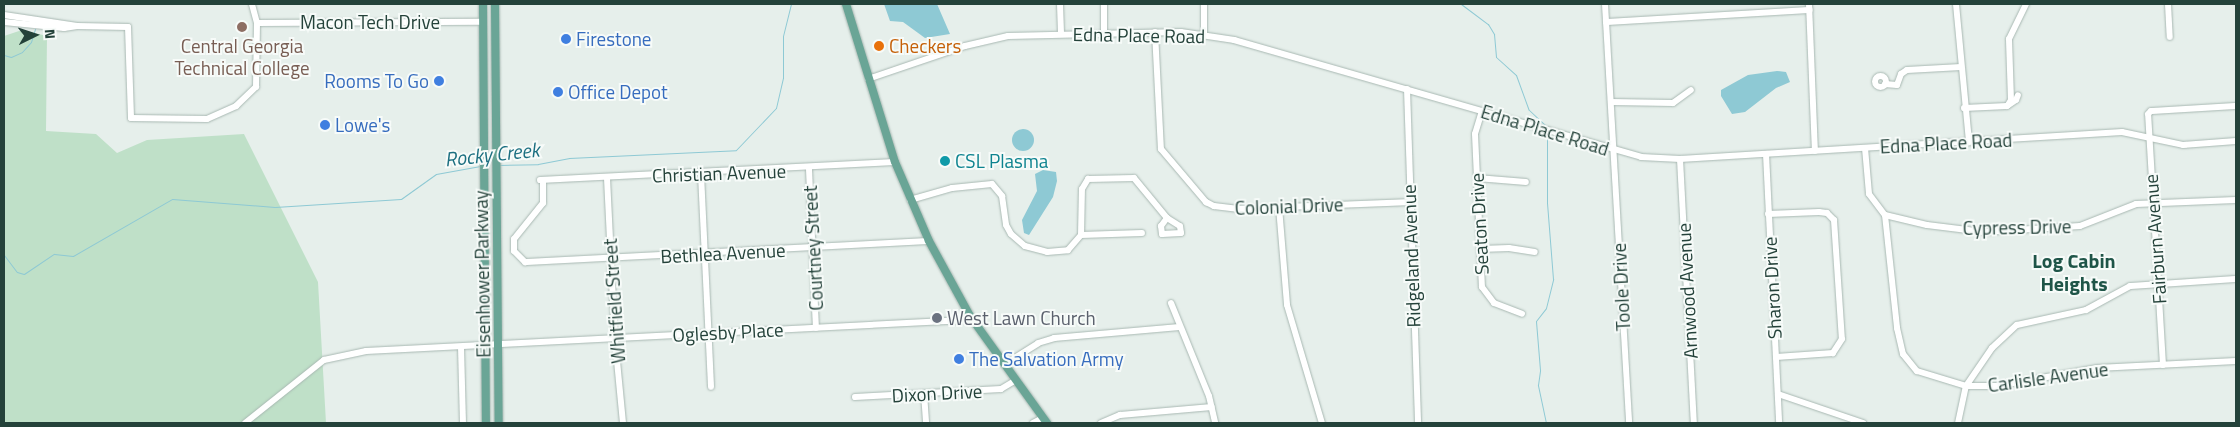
<!DOCTYPE html>
<html>
<head>
<meta charset="utf-8">
<style>
	body { margin:0 }
	#map { position:relative; width:2240px; height:427px; overflow:hidden; background:#e6efeb; font-family:"Titillium Web",sans-serif }
	div>[style] { position:absolute }
	[style*='--x'] { left:calc(var(--x)*1px); top:calc(var(--y)*1px); width:calc(var(--w)*1px); rotate:calc(var(--a)*1deg) }
	.green>* { inset:0; background:#bfe0c8 }
	.water>* { inset:0; background:#8ec9d4 }
	.round { border-radius:50% }
	.stream>* { height:1px; margin:-0.5px; padding:0 0.5px; transform-origin:0.5px; border-radius:0.5px; background:#8ec9d4 }
	.roads { filter:drop-shadow(0 0 1px #a8b8b2) drop-shadow(0 0 1px #a8b8b2) }
	.minor>* { height:6px; margin:-3px; padding:0 3px; transform-origin:3px; border-radius:3px; background:#fff }
	.minor>.ring { margin:-3px; padding:0; box-sizing:content-box; background:none; border:6px solid #fff; border-radius:50% }
	.major>* { height:8px; margin:-4px; padding:0 4px; transform-origin:4px; border-radius:4px; background:#6aa596 }
	.dots>* { width:14px; height:14px; translate:-50% -50%; box-sizing:border-box; border:2px solid #f7fbf9; border-radius:50% }
	span { translate:-50% -50%; white-space:nowrap; text-align:center; line-height:1.15; -webkit-text-stroke:4px #f7fbf9; paint-order:stroke }
	.street-label { font-size:19px; color:#24423a }
	.shop-label { font-size:19px; color:#366cbe }
	.left { translate:0 -50%; text-align:left }
	.right { translate:-100% -50%; text-align:right }
	.education-label { font-size:19px; color:#785e54 }
	.food-label { font-size:19px; color:#c56008 }
	.culture-label { font-size:19px; color:#0d838f }
	.worship-label { font-size:19px; color:#5b616d }
	.water-label { font-size:20px; color:#1c6f80; font-style:italic }
	.neighbourhood-label { font-size:20px; color:#1f5548; font-weight:700 }
	.frame { position:absolute; inset:0; border:5px solid #24423a; pointer-events:none }
	.north { position:absolute; left:10px; top:10px; width:50px; height:50px; -webkit-text-stroke:4px #f7fbf9; paint-order:stroke; rotate:86deg; font-size:14px; font-weight:700; line-height:20px; text-align:center; color:#24423a }
	.north::after { content:''; display:block; margin:auto; width:18px; height:22px; background:#24423a; clip-path:polygon(50% 0,100% 100%,50% 72%,0 100%) }
</style>
</head>
<body>
<div id="map">
	<div class="green">
		<div style="clip-path:polygon(22px 30px,47px 36px,46px 131px,96px 134px,117px 153px,147px 140px,244px 134px,318px 282px,326px 423px,4px 423px,4px 36px)"></div>
	</div>
	<div class="water">
		<div style="clip-path:polygon(884px 4px,937px 4px,950px 34px,925px 38px,903px 22px,890px 21px)"></div>
		<div style="clip-path:polygon(1777px 71px,1786px 72px,1790px 82px,1776px 88px,1745px 112px,1732px 114px,1721px 96px,1721px 90px,1748px 75px)"></div>
		<div class="round" style="left:1012px;top:129px;width:22px;height:22px"></div>
		<div style="clip-path:polygon(1043px 170px,1056px 172px,1057px 181px,1053px 197px,1029px 235px,1024px 233px,1022px 220px,1037px 191px,1035px 174px)"></div>
	</div>
	<div class="stream">
		<div style="--x:1461;--y:4;--w:34;--a:37"></div>
		<div style="--x:1488;--y:24;--w:12;--a:59"></div>
		<div style="--x:1494;--y:34;--w:23;--a:85"></div>
		<div style="--x:1496;--y:57;--w:27;--a:42"></div>
		<div style="--x:1516;--y:75;--w:37;--a:70"></div>
		<div style="--x:1529;--y:110;--w:25;--a:43"></div>
		<div style="--x:4;--y:55;--w:7;--a:16"></div>
		<div style="--x:11;--y:57;--w:12;--a:-24"></div>
		<div style="--x:22;--y:52;--w:13;--a:-48"></div>
		<div style="--x:31;--y:42;--w:14;--a:-73"></div>
		<div style="--x:499;--y:165;--w:39;--a:-1"></div>
		<div style="--x:538;--y:164;--w:32;--a:-11"></div>
		<div style="--x:569;--y:158;--w:167;--a:-2.7"></div>
		<div style="--x:736;--y:150;--w:58;--a:-46.4"></div>
		<div style="--x:776;--y:108;--w:31;--a:-77"></div>
		<div style="--x:783;--y:78;--w:42;--a:-90"></div>
		<div style="--x:783;--y:36;--w:33;--a:-76"></div>
		<div style="--x:4;--y:255;--w:21;--a:53"></div>
		<div style="--x:17;--y:272;--w:7;--a:16"></div>
		<div style="--x:24;--y:274;--w:36;--a:-34"></div>
		<div style="--x:54;--y:254;--w:19;--a:6"></div>
		<div style="--x:73;--y:256;--w:114;--a:-29.9"></div>
		<div style="--x:172;--y:199;--w:103;--a:4.4"></div>
		<div style="--x:275;--y:207;--w:126;--a:-3.6"></div>
		<div style="--x:401;--y:199;--w:43;--a:-35.5"></div>
		<div style="--x:436;--y:174;--w:45;--a:-10.3"></div>
		<div style="--x:1546;--y:423;--w:39;--a:-102"></div>
		<div style="--x:1538;--y:385;--w:15;--a:-82"></div>
		<div style="--x:1540;--y:370;--w:49;--a:-94.7"></div>
		<div style="--x:1536;--y:321;--w:16;--a:-52"></div>
		<div style="--x:1546;--y:308;--w:30;--a:-76"></div>
		<div style="--x:1553;--y:279;--w:77;--a:-94.5"></div>
		<div style="--x:1547;--y:202;--w:68;--a:-90"></div>
	</div>
	<div class="roads">
		<div class="minor">
			<div style="--x:1060;--y:4;--w:29;--a:88"></div>
			<div style="--x:1104;--y:4;--w:28;--a:90"></div>
			<div style="--x:1605;--y:4;--w:420;--a:86.7"></div>
			<div style="--x:1809;--y:4;--w:147;--a:87.7"></div>
			<div style="--x:1956;--y:4;--w:139;--a:84.6"></div>
			<div style="--x:2168;--y:4;--w:33;--a:87"></div>
			<div style="--x:4;--y:15;--w:74;--a:8.6"></div>
			<div style="--x:77;--y:26;--w:13;--a:171"></div>
			<div style="--x:64;--y:28;--w:60;--a:-174.3"></div>
			<div style="--x:1606;--y:22;--w:204;--a:-3.4"></div>
			<div style="--x:257;--y:23;--w:226;--a:-0.3"></div>
			<div style="--x:77;--y:26;--w:51;--a:1.1"></div>
			<div style="--x:128;--y:27;--w:91;--a:88.1"></div>
			<div style="--x:131;--y:118;--w:76;--a:0.8"></div>
			<div style="--x:207;--y:119;--w:32;--a:-24"></div>
			<div style="--x:236;--y:106;--w:28;--a:-44"></div>
			<div style="--x:256;--y:87;--w:64;--a:-89.1"></div>
			<div style="--x:257;--y:23;--w:20;--a:-105"></div>
			<div style="--x:1155;--y:32;--w:117;--a:87.1"></div>
			<div style="--x:1161;--y:149;--w:70;--a:49.7"></div>
			<div style="--x:1206;--y:202;--w:9;--a:27"></div>
			<div style="--x:1214;--y:206;--w:23;--a:7"></div>
			<div style="--x:1237;--y:209;--w:172;--a:-2.3"></div>
			<div style="--x:1204;--y:34;--w:30;--a:-90"></div>
			<div class="ring" style="left:1874.5px;top:75.5px;width:5px;height:5px"></div>
			<div style="--x:868;--y:79;--w:102;--a:-18.8"></div>
			<div style="--x:965;--y:46;--w:44;--a:-13.1"></div>
			<div style="--x:1008;--y:36;--w:173;--a:-1.3"></div>
			<div style="--x:1181;--y:32;--w:54;--a:8.6"></div>
			<div style="--x:1234;--y:40;--w:423;--a:16"></div>
			<div style="--x:1641;--y:157;--w:39;--a:3"></div>
			<div style="--x:1680;--y:159;--w:443;--a:-3.5"></div>
			<div style="--x:2122;--y:132;--w:62;--a:12"></div>
			<div style="--x:2183;--y:145;--w:53;--a:-4.3"></div>
			<div style="--x:1885;--y:84;--w:12;--a:5"></div>
			<div style="--x:1897;--y:85;--w:12;--a:-70"></div>
			<div style="--x:1901;--y:74;--w:7;--a:-34"></div>
			<div style="--x:1907;--y:70;--w:54;--a:-3.2"></div>
			<div style="--x:1407;--y:89;--w:334;--a:88.1"></div>
			<div style="--x:1611;--y:102;--w:62;--a:0.9"></div>
			<div style="--x:1673;--y:103;--w:22;--a:-36"></div>
			<div style="--x:2008;--y:105;--w:6;--a:-59"></div>
			<div style="--x:2011;--y:100;--w:61;--a:-91.9"></div>
			<div style="--x:2009;--y:39;--w:39;--a:-64"></div>
			<div style="--x:1964;--y:108;--w:43;--a:-2.7"></div>
			<div style="--x:2007;--y:106;--w:11;--a:-34"></div>
			<div style="--x:2016;--y:100;--w:5;--a:-68"></div>
			<div style="--x:1482;--y:111;--w:24;--a:107"></div>
			<div style="--x:1475;--y:134;--w:153;--a:87.4"></div>
			<div style="--x:1482;--y:287;--w:20;--a:53"></div>
			<div style="--x:1494;--y:303;--w:30;--a:21"></div>
			<div style="--x:1865;--y:148;--w:46;--a:85"></div>
			<div style="--x:1869;--y:194;--w:26;--a:53"></div>
			<div style="--x:1885;--y:215;--w:114;--a:83.9"></div>
			<div style="--x:1897;--y:328;--w:27;--a:77"></div>
			<div style="--x:1903;--y:354;--w:22;--a:51"></div>
			<div style="--x:1917;--y:371;--w:51;--a:17"></div>
			<div style="--x:1966;--y:386;--w:30;--a:0"></div>
			<div style="--x:1996;--y:386;--w:103;--a:-10.1"></div>
			<div style="--x:2097;--y:368;--w:139;--a:-2.9"></div>
			<div style="--x:1766;--y:154;--w:269;--a:87.2"></div>
			<div style="--x:1680;--y:159;--w:264;--a:87"></div>
			<div style="--x:809;--y:169;--w:159;--a:87.5"></div>
			<div style="--x:701;--y:174;--w:213;--a:87.3"></div>
			<div style="--x:607;--y:178;--w:162;--a:87.2"></div>
			<div style="--x:615;--y:340;--w:83;--a:84.5"></div>
			<div style="--x:1477;--y:178;--w:49;--a:4.7"></div>
			<div style="--x:540;--y:180;--w:355;--a:-2.9"></div>
			<div style="--x:543;--y:180;--w:23;--a:90"></div>
			<div style="--x:543;--y:203;--w:46;--a:128.9"></div>
			<div style="--x:514;--y:239;--w:12;--a:90"></div>
			<div style="--x:514;--y:251;--w:16;--a:45"></div>
			<div style="--x:525;--y:262;--w:405;--a:-3"></div>
			<div style="--x:910;--y:200;--w:44;--a:-15.9"></div>
			<div style="--x:952;--y:188;--w:40;--a:-5.7"></div>
			<div style="--x:992;--y:184;--w:16;--a:50"></div>
			<div style="--x:1002;--y:196;--w:29;--a:82"></div>
			<div style="--x:1006;--y:225;--w:10;--a:61"></div>
			<div style="--x:1011;--y:234;--w:18;--a:41"></div>
			<div style="--x:1025;--y:246;--w:23;--a:15"></div>
			<div style="--x:1047;--y:252;--w:21;--a:-5"></div>
			<div style="--x:1068;--y:250;--w:20;--a:-49"></div>
			<div style="--x:1081;--y:235;--w:46;--a:-88.8"></div>
			<div style="--x:1082;--y:189;--w:12;--a:-59"></div>
			<div style="--x:1088;--y:179;--w:46;--a:-1.2"></div>
			<div style="--x:1134;--y:178;--w:52;--a:50.5"></div>
			<div style="--x:1279;--y:207;--w:98;--a:85.3"></div>
			<div style="--x:1287;--y:305;--w:123;--a:73.5"></div>
			<div style="--x:1768;--y:214;--w:51;--a:-2.2"></div>
			<div style="--x:1819;--y:212;--w:8;--a:7"></div>
			<div style="--x:1827;--y:213;--w:10;--a:45"></div>
			<div style="--x:1834;--y:220;--w:119;--a:86.2"></div>
			<div style="--x:1842;--y:339;--w:17;--a:123"></div>
			<div style="--x:1833;--y:353;--w:57;--a:176"></div>
			<div style="--x:1885;--y:215;--w:43;--a:13.4"></div>
			<div style="--x:1927;--y:225;--w:57;--a:7"></div>
			<div style="--x:1984;--y:232;--w:96;--a:-3.6"></div>
			<div style="--x:2080;--y:226;--w:60;--a:-21.4"></div>
			<div style="--x:2136;--y:204;--w:100;--a:-2.3"></div>
			<div style="--x:1167;--y:218;--w:15;--a:32"></div>
			<div style="--x:1180;--y:226;--w:7;--a:82"></div>
			<div style="--x:1181;--y:233;--w:19;--a:177"></div>
			<div style="--x:1162;--y:234;--w:8;--a:-97"></div>
			<div style="--x:1161;--y:226;--w:10;--a:-53"></div>
			<div style="--x:1081;--y:235;--w:61;--a:-1.9"></div>
			<div style="--x:1480;--y:249;--w:29;--a:-2"></div>
			<div style="--x:1509;--y:248;--w:26;--a:9"></div>
			<div style="--x:1171;--y:303;--w:100;--a:67.8"></div>
			<div style="--x:1209;--y:396;--w:28;--a:77"></div>
			<div style="--x:461;--y:347;--w:76;--a:88.5"></div>
			<div style="--x:1005;--y:364;--w:39;--a:-32"></div>
			<div style="--x:1038;--y:343;--w:17;--a:-17"></div>
			<div style="--x:1054;--y:338;--w:126;--a:-5"></div>
			<div style="--x:2163;--y:365;--w:251;--a:-93.4"></div>
			<div style="--x:2148;--y:114;--w:4;--a:-45"></div>
			<div style="--x:2151;--y:111;--w:85;--a:-3.4"></div>
			<div style="--x:924;--y:393;--w:30;--a:86"></div>
			<div style="--x:1778;--y:394;--w:90;--a:18.8"></div>
			<div style="--x:855;--y:397;--w:146;--a:-3.1"></div>
			<div style="--x:1001;--y:389;--w:17;--a:-31"></div>
			<div style="--x:245;--y:423;--w:101;--a:-38.6"></div>
			<div style="--x:324;--y:360;--w:43;--a:-12.1"></div>
			<div style="--x:366;--y:351;--w:581;--a:-2.96"></div>
			<div style="--x:946;--y:321;--w:17;--a:-3"></div>
			<div style="--x:963;--y:320;--w:8;--a:-30"></div>
			<div style="--x:1033;--y:423;--w:11;--a:-27"></div>
			<div style="--x:1101;--y:423;--w:21;--a:-23"></div>
			<div style="--x:1120;--y:415;--w:92;--a:-5"></div>
			<div style="--x:1958;--y:423;--w:38;--a:-78"></div>
			<div style="--x:1966;--y:386;--w:46;--a:-55.6"></div>
			<div style="--x:1992;--y:348;--w:34;--a:-43"></div>
			<div style="--x:2017;--y:325;--w:71;--a:-12.3"></div>
			<div style="--x:2086;--y:310;--w:50;--a:-28.6"></div>
			<div style="--x:2130;--y:286;--w:106;--a:-3.8"></div>
		</div>
		<div class="major">
			<div style="--x:483;--y:4;--w:419;--a:89.6"></div>
			<div style="--x:495;--y:4;--w:419;--a:89.5"></div>
			<div style="--x:846;--y:4;--w:165;--a:72.8"></div>
			<div style="--x:895;--y:162;--w:86;--a:66.7"></div>
			<div style="--x:929;--y:241;--w:85;--a:61.3"></div>
			<div style="--x:970;--y:316;--w:132;--a:54.3"></div>
		</div>
	</div>
	<div class="dots">
		<div style="left:242px;top:27px;background:#8d6e63"></div>
		<div style="left:566px;top:39px;background:#3f7fe0"></div>
		<div style="left:879px;top:46px;background:#e8710a"></div>
		<div style="left:439px;top:81px;background:#3f7fe0"></div>
		<div style="left:558px;top:92px;background:#3f7fe0"></div>
		<div style="left:325px;top:125px;background:#3f7fe0"></div>
		<div style="left:945px;top:161px;background:#0f9aa8"></div>
		<div style="left:937px;top:318px;background:#6b7280"></div>
		<div style="left:959px;top:359px;background:#3f7fe0"></div>
	</div>
	<div class="street-label">
		<span style="left:370px;top:22px">Macon Tech Drive</span>
		<span style="left:1139px;top:35px;rotate:1deg">Edna Place Road</span>
		<span style="left:1545px;top:130px;rotate:17deg">Edna Place Road</span>
		<span style="left:1946px;top:143px;rotate:-3deg">Edna Place Road</span>
		<span style="left:719px;top:173px;rotate:-2deg">Christian Avenue</span>
		<span style="left:1289px;top:206px;rotate:-2deg">Colonial Drive</span>
		<span style="left:1479px;top:224px;rotate:-93deg">Seaton Drive</span>
		<span style="left:2017px;top:227px;rotate:-1deg">Cypress Drive</span>
		<span style="left:2155px;top:239px;rotate:-94deg">Fairburn Avenue</span>
		<span style="left:813px;top:248px;rotate:-93deg">Courtney Street</span>
		<span style="left:723px;top:253px;rotate:-3deg">Bethlea Avenue</span>
		<span style="left:1411px;top:256px;rotate:-92deg">Ridgeland Avenue</span>
		<span style="left:482px;top:274px;rotate:-91deg">Eisenhower Parkway</span>
		<span style="left:1621px;top:287px;rotate:-93deg">Toole Drive</span>
		<span style="left:1772px;top:288px;rotate:-93deg">Sharon Drive</span>
		<span style="left:1687px;top:291px;rotate:-93deg">Arnwood Avenue</span>
		<span style="left:614px;top:301px;rotate:-94deg">Whitfield Street</span>
		<span style="left:728px;top:332px;rotate:-3deg">Oglesby Place</span>
		<span style="left:2048px;top:377px;rotate:-8deg">Carlisle Avenue</span>
		<span style="left:937px;top:393px;rotate:-3deg">Dixon Drive</span>
	</div>
	<div class="shop-label">
		<span class="left" style="left:576px;top:39px">Firestone</span>
		<span class="right" style="left:429px;top:81px">Rooms To Go</span>
		<span class="left" style="left:568px;top:92px">Office Depot</span>
		<span class="left" style="left:335px;top:125px">Lowe's</span>
		<span class="left" style="left:969px;top:359px">The Salvation Army</span>
	</div>
	<div class="education-label">
		<span style="left:242px;top:57px">Central Georgia<br>Technical College</span>
	</div>
	<div class="food-label">
		<span class="left" style="left:889px;top:46px">Checkers</span>
	</div>
	<div class="culture-label">
		<span class="left" style="left:955px;top:161px">CSL Plasma</span>
	</div>
	<div class="worship-label">
		<span class="left" style="left:947px;top:318px">West Lawn Church</span>
	</div>
	<div class="water-label">
		<span style="left:492px;top:154px;rotate:-6deg">Rocky Creek</span>
	</div>
	<div class="neighbourhood-label">
		<span style="left:2074px;top:272px">Log Cabin<br>Heights</span>
	</div>
	<div class="frame"></div>
	<div class="north">N</div>
</div>
</body>
</html>
